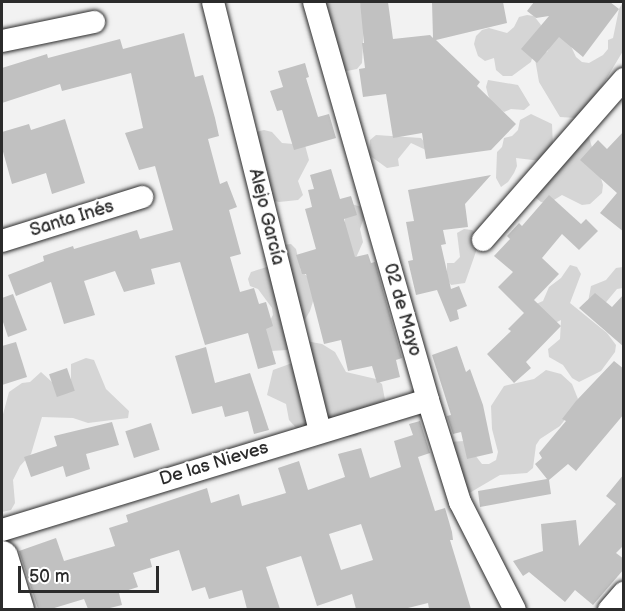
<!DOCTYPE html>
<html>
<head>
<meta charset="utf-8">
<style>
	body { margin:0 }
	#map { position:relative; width:625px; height:611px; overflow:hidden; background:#f2f2f2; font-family:"Balsamiq Sans",sans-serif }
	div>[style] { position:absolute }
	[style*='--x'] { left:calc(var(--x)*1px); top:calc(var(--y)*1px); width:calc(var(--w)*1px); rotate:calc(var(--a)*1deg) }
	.green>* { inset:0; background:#d5d5d5 }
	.building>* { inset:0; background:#c1c1c1; transform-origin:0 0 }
	.roads { filter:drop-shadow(0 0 2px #2b2b2b) drop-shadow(0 0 2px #2b2b2b) }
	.minor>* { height:22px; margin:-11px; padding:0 11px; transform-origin:11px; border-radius:11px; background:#fff }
	.secondary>* { height:32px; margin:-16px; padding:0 16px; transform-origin:16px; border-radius:16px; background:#fff }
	span { translate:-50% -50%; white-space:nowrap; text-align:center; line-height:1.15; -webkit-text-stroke:4.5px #fff; paint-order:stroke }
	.street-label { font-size:18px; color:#2b2b2b }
	.frame { position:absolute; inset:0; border:3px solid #2b2b2b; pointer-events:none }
	.scale { position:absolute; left:18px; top:566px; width:141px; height:27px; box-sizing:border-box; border:3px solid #2b2b2b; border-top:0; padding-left:8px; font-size:18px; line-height:21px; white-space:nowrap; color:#2b2b2b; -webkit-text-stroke:4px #fff; paint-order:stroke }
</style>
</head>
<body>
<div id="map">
	<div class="green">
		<div style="clip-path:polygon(317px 2px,360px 2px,364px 22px,362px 63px,357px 69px,342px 72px)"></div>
		<div style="clip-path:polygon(623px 2px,623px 51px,602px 86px,576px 118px,560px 117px,539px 82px,535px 59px,540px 53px,547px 52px,555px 37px,563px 37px,569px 42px,576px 57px,582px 62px,589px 63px,603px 55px,608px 49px,608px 40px,613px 38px,619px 9px)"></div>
		<div style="clip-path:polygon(527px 15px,534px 16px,541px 25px,531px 62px,512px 76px,503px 76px,496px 70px,494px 58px,485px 61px,478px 56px,474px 44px,476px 36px,482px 30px,489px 28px,507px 33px,514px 27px,519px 17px)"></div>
		<div style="clip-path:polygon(488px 80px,518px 85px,530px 105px,524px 110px,511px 109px,504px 112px,491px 102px,488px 95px,486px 87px)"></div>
		<div style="clip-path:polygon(531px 114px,552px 124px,553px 147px,541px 161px,516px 158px,517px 166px,514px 173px,508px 182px,501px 187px,496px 178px,497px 152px,502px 147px,504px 138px,512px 136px,518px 130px,520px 120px)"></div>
		<div style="clip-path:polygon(264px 130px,272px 132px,282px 143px,305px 145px,309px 160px,298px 181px,303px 195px,298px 200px,279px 202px,270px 200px,256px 132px)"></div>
		<div style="clip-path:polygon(582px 134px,589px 137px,603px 185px,602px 193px,590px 204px,582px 205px,562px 195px,549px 203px,541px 202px,535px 197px)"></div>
		<div style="clip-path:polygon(376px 135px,421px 138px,426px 144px,428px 151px,411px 143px,398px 159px,399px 166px,387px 168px,369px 155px,370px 140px)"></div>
		<div style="clip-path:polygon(351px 204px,362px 207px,365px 215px,360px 229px,363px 242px,355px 260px,345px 225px,345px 213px)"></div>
		<div style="clip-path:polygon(464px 229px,472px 230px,477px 235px,479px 243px,465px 283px,451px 285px,447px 279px,447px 263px,454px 263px,460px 257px,457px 233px)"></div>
		<div style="clip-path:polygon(291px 244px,296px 249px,301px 271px,307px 276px,315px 295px,310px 311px,287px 350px,271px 351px,265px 329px,273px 315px,272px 308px,258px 289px,250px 286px,248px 279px,251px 272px,273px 265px,283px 245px)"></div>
		<div style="clip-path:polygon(570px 265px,577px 267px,581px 274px,570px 303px,607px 333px,616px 345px,615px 352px,601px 371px,579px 382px,572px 378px,563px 365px,549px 357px,548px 349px,560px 339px,561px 320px,553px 324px,536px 304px,543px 301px,549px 287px,561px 278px)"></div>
		<div style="clip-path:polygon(623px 267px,623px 288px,617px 289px,602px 307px,588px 302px,591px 286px,606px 280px,616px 268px)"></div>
		<div style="clip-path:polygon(306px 341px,322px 344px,335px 352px,346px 372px,376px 379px,382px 384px,385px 400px,362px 432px,356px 436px,339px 438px,300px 432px,289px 420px,286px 404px,267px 395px,273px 370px,295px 362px)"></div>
		<div style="clip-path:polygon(86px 358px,94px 360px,106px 389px,129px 411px,128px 418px,88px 423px,73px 418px,42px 417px,31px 454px,20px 466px,13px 480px,15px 503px,11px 510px,2px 512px,2px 418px,9px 392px,22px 383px,30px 382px,41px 372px,52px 382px,71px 379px,71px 364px)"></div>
		<div style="clip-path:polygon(546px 370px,561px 374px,572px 384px,578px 399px,570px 413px,560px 426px,540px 439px,536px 445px,533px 468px,527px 473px,500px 475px,466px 495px,448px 442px,464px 441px,482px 464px,489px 464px,496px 460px,498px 452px,492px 429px,491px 406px,504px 386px,534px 379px)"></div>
	</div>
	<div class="building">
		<div style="clip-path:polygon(360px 2px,388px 2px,393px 39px,430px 35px,433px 38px,432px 2px,503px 2px,507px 23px,436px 40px,480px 82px,477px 86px,516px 124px,491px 150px,426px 159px,422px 133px,393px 138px,386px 94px,363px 97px,359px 69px,365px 68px,362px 43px,364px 43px)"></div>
		<div style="clip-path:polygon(534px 2px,610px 2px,619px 9px,583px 57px,559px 37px,537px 63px,521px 49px,549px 16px,536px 18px,527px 11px)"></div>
		<div style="clip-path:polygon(184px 33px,195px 77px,203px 75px,215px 118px,219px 136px,208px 139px,220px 184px,227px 181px,237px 207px,229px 210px,241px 254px,230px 257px,240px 292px,254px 288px,259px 304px,266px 302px,273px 326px,266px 329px,276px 364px,258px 369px,248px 333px,205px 345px,180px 262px,151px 269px,155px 284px,124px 292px,115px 271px,84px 281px,95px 315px,64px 324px,51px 282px,16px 296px,8px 275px,44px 261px,43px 256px,73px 246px,74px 249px,137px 230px,140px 239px,173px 230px,155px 166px,139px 170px,125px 133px,143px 128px,131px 73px,62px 91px,60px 84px,2px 103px,2px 68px,47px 54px,48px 58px,120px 39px,123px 49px)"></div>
		<div style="clip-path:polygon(305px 63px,309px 77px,306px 78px,318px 117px,329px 114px,336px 138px,294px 150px,282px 110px,277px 111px,270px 91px,283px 87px,278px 71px)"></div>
		<div style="clip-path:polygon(65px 119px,85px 183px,52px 194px,46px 173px,12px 184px,2px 148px,2px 132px,29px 124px,31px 130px)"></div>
		<div style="clip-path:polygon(624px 131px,624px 232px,600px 213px,617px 193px,580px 160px,598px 140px,607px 149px)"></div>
		<div style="clip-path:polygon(331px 169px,340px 199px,351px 196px,357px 215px,344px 219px,355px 257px,368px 254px,371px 263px,375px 262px,402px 358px,396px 360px,400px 377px,377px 383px,372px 366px,348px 371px,341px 340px,324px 344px,306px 274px,302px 274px,296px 255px,316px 249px,305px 209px,312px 207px,308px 190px,314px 189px,310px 175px)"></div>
		<div style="clip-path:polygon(491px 175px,465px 204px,468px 227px,443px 230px,446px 244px,441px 245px,451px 289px,459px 286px,467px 306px,457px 310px,459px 319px,450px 322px,437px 290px,416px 295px,408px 261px,413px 260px,406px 222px,414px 221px,408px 190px)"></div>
		<div style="clip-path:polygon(549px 195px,581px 224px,586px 219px,598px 231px,579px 250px,562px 234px,542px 258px,559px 274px,534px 300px,561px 326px,526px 362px,531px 368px,514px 383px,487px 354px,511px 331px,508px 329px,524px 313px,498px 287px,513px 272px,494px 256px,510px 239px,507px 236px,519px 223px,522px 226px)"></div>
		<div style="clip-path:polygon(595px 293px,612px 307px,624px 294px,624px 347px,579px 308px)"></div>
		<div style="clip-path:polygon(13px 294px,27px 330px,8px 337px,2px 319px,2px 298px)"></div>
		<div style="clip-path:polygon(16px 342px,27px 377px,2px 385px,2px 346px)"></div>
		<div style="clip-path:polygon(457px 346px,466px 372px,470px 369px,483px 405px,493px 453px,467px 459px,461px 432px,453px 434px,447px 416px,451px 415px,432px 355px)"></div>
		<div style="clip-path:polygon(206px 347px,215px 383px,250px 373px,269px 430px,254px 434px,248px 411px,225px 417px,222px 406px,192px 414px,175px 356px)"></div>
		<div style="clip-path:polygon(614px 361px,624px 369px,624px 414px,576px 471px,568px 464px,549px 480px,551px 494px,480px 507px,478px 491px,547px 479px,535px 464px,542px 458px,539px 453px,566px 421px,562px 419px,576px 401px)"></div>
		<div style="left:67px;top:368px;width:24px;height:19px;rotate:71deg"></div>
		<div style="clip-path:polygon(evenodd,420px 421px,430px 453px,418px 457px,435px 511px,445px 508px,452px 532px,453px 540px,450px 540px,471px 609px,429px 609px,428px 603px,404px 609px,356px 609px,352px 594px,317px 606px,301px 556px,266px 567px,280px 609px,247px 609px,242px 590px,209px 599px,205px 587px,192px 591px,179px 550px,150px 559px,152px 567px,133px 573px,138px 587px,119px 593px,122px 605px,106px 609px,88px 609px,84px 599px,51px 609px,38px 609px,19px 551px,56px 538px,64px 561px,115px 546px,109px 528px,128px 522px,126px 515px,207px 488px,211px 503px,239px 494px,242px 506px,286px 493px,278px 468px,299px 461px,308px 490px,345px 477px,338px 454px,361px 448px,370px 478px,401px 467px,394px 441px,413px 435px,409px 424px,420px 421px,361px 524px,373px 560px,341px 570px,329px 534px,361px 524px)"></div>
		<div style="clip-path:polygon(112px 422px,119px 445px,86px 454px,90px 469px,66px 477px,63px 466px,31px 477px,24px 457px,57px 446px,54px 436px)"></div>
		<div style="left:151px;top:423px;width:28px;height:27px;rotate:72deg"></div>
		<div style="clip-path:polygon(624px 474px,624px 545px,616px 553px,624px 559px,624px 569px,593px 605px,575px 590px,565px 602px,529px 572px,523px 576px,513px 561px,543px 551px,541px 524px,576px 520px,579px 546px,616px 504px,606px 496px)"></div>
	</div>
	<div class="roads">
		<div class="minor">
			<div style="--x:213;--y:2;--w:442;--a:76"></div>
			<div style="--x:314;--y:2;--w:414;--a:74"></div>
			<div style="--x:428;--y:400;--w:107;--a:72.6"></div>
			<div style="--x:460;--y:502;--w:121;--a:63"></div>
			<div style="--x:2;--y:41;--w:94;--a:-11.7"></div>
			<div style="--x:483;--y:240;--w:214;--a:-48.8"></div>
			<div style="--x:2;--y:241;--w:147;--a:-17.4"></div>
			<div style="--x:2;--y:530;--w:445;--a:-17"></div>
			<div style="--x:609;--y:610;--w:23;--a:-49"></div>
		</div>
		<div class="secondary">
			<div style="--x:2;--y:557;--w:55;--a:73.2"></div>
		</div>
	</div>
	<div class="street-label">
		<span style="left:266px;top:217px;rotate:76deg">Alejo García</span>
		<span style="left:72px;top:219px;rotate:-17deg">Santa Inés</span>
		<span style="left:402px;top:310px;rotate:74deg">02 de Mayo</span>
		<span style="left:214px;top:464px;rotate:-17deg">De las Nieves</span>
	</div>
	<div class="frame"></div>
	<div class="scale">50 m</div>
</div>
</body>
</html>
